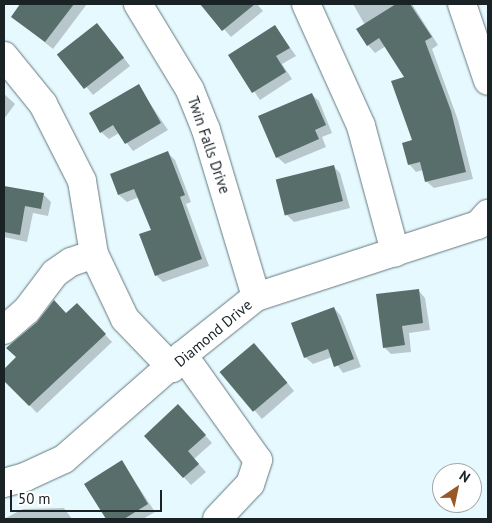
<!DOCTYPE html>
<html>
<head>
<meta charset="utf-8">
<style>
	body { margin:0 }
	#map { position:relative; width:492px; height:523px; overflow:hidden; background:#e6f9ff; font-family:"PT Sans",sans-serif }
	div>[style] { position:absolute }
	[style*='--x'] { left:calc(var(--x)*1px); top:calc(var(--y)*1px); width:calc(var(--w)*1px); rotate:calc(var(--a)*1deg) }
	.shadow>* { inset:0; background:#0003 }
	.building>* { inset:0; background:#586e6b; transform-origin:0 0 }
	.roads { filter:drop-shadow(0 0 1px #63787e) drop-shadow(0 0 1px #63787e) }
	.minor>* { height:28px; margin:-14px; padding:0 14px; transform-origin:14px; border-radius:14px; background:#fff }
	span { translate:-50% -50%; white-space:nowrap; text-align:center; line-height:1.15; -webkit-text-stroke:5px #fff; paint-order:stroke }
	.street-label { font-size:15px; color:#192225 }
	.frame { position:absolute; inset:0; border:5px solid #192225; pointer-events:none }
	.north { position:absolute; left:432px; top:463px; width:50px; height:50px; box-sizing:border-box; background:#fff; border:1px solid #a3a7a8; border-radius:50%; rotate:34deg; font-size:14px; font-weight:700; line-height:20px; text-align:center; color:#192225 }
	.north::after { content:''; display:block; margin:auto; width:18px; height:22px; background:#995725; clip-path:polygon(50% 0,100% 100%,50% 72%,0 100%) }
	.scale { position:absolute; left:10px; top:490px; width:152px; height:22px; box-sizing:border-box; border:2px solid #192225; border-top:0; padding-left:6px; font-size:15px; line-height:18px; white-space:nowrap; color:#192225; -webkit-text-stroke:4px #fff; paint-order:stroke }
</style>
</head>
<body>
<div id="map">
	<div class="shadow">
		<div style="clip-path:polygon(22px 4px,87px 4px,53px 49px,12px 16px)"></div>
		<div style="clip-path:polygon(202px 4px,257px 4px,263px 11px,231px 37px)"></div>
		<div style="clip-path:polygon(353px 4px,412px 4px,438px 45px,432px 49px,458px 120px,473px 179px,434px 188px,426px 181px,423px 170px,416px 172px,409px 164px,414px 141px,406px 77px,386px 46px,375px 53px,368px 45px,358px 29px,365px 25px)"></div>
		<div style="clip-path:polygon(275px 26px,296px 56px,282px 64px,292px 79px,260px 100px,229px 55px)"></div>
		<div style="clip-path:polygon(104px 32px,130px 66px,93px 95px,59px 54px)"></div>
		<div style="clip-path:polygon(138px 86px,168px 130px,133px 151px,119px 133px,109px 139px,101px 132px)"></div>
		<div style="clip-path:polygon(4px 94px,15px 104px,4px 119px)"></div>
		<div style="clip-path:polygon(311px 94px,319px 101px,332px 133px,322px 137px,326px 147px,285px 164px,277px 157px)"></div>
		<div style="clip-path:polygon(168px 153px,175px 160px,191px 202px,186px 204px,209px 266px,163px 282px,156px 275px,152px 230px,139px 197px,127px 202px,119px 195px,111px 175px)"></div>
		<div style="clip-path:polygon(333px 166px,340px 173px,350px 208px,294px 222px,287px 215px)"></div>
		<div style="clip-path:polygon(4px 187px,43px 194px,51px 202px,48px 216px,33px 213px,27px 242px,4px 237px)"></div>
		<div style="clip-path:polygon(418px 290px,425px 298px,430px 330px,409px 333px,411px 352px,391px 354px,384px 347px)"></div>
		<div style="clip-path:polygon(77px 305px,112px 342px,37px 413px,4px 379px,4px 371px)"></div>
		<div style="clip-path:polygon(334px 308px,341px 316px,361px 367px,343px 373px,332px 357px,313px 364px,305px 357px)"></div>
		<div style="clip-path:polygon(262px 352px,294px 391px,262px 419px,222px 373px)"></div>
		<div style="clip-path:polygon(185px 413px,212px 443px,194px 459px,206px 472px,191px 485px,146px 436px)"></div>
		<div style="clip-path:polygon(122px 462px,155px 512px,143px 519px,107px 519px,85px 484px)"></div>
		<div style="clip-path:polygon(64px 508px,72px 519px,4px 519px,23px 509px)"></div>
	</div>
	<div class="building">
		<div style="clip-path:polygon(20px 4px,74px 4px,45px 42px,11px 17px)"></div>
		<div style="clip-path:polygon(200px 4px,255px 4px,222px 31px)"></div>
		<div style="clip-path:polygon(396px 4px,410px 4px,432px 37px,425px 41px,451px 111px,466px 172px,425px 182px,420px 162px,408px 165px,402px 143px,412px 140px,391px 81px,404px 77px,379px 38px,367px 46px,356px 29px)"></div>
		<div style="left:97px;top:23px;width:44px;height:51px;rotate:52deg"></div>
		<div style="clip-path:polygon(275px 25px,290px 48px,276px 56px,286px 72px,252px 93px,228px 55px)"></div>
		<div style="clip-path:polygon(139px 84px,161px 123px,125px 144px,113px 125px,100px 133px,89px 113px)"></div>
		<div style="clip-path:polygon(312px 93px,326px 125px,315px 130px,319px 139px,276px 158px,258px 116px)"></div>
		<div style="clip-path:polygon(168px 151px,185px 195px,180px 197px,202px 259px,155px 276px,139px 234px,151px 230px,134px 189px,118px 195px,110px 174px)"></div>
		<div style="left:334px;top:165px;width:37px;height:60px;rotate:76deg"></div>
		<div style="clip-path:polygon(4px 186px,44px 193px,41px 209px,25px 206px,20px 235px,4px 232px)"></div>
		<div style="clip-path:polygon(419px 289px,423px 323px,402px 326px,405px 345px,383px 348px,376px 294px)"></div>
		<div style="clip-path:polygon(54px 300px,66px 313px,77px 303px,106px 334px,29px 406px,4px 381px,4px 369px,16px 357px,6px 348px,37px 322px)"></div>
		<div style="clip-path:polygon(334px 307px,354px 359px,334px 367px,328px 349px,304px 358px,291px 323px)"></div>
		<div style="left:254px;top:343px;width:52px;height:45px;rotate:50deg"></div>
		<div style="clip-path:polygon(178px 404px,206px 435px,188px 451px,199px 464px,183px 478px,144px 436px)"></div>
		<div style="clip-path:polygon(122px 460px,148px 504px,124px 519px,106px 519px,84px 484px)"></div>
	</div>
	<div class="roads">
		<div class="minor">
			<div style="--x:138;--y:4;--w:100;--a:58.8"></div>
			<div style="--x:190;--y:90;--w:43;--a:68.2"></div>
			<div style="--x:206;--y:130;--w:174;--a:73.3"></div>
			<div style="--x:306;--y:4;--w:134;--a:65.7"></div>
			<div style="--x:361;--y:126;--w:131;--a:74.9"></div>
			<div style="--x:462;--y:4;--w:81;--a:71.3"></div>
			<div style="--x:4;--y:56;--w:62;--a:50.9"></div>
			<div style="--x:43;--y:104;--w:86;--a:63.1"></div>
			<div style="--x:82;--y:181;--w:74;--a:80.7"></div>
			<div style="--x:94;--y:254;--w:72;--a:64.5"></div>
			<div style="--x:125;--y:319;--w:68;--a:46.2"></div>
			<div style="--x:4;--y:330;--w:30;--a:-41"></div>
			<div style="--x:27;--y:310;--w:46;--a:-52.9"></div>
			<div style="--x:55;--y:273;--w:19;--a:-35"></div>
			<div style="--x:71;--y:262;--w:24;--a:-19"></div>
			<div style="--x:183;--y:355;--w:129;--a:54.5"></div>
			<div style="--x:258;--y:460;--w:25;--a:108"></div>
			<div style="--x:250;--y:484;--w:48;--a:133.3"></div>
			<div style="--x:4;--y:483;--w:22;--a:-16"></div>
			<div style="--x:25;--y:477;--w:43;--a:-24.8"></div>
			<div style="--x:64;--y:459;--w:158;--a:-41.2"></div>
			<div style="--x:183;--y:355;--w:93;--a:-38.5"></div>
			<div style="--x:256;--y:297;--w:233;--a:-18"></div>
			<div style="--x:478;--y:225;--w:15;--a:-48"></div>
		</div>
	</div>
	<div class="street-label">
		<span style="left:209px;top:145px;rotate:71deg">Twin Falls Drive</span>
		<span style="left:213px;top:333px;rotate:-40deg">Diamond Drive</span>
	</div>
	<div class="frame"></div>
	<div class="north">N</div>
	<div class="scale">50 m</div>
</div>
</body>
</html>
